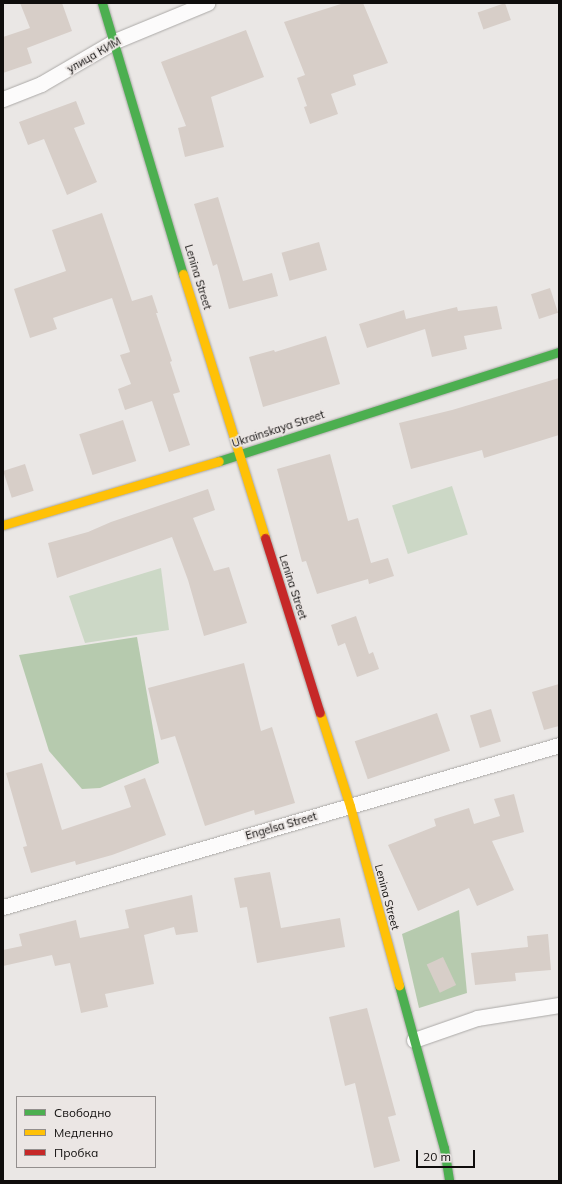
<!DOCTYPE html>
<html>
<head>
<meta charset="utf-8">
<style>
	body { margin:0 }
	#map { position:relative; width:562px; height:1184px; overflow:hidden; background:#eae7e5; font-family:Mulish,sans-serif }
	div>[style] { position:absolute }
	[style*='--x'] { left:calc(var(--x)*1px); top:calc(var(--y)*1px); width:calc(var(--w)*1px); rotate:calc(var(--a)*1deg) }
	.green>* { inset:0; background:#ccd8c6; transform-origin:0 0 }
	.forest>* { inset:0; background:#b6caae }
	.building>* { inset:0; background:#d7cec8; transform-origin:0 0 }
	.roads { filter:drop-shadow(0 0 1px #aba9a7) drop-shadow(0 0 1px #aba9a7) }
	.street>* { height:15px; margin:-7.5px; padding:0 7.5px; transform-origin:7.5px; border-radius:7.5px; background:#fcfbfb }
	.fast>* { height:9px; margin:-4.5px; padding:0 4.5px; transform-origin:4.5px; border-radius:4.5px; background:#4caf50 }
	.slow>* { height:9px; margin:-4.5px; padding:0 4.5px; transform-origin:4.5px; border-radius:4.5px; background:#ffc107 }
	.jam>* { height:9px; margin:-4.5px; padding:0 4.5px; transform-origin:4.5px; border-radius:4.5px; background:#c62828 }
	span { translate:-50% -50%; white-space:nowrap; text-align:center; line-height:1.15; -webkit-text-stroke:3.5px #ebe6e4; paint-order:stroke }
	.street-label { font-size:11px; color:#0f0d0c }
	.frame { position:absolute; inset:0; border:4px solid #0f0d0c; pointer-events:none }
	.legend { position:absolute; left:16px; top:1096px; width:140px; height:72px; box-sizing:border-box; background:#ebe6e4; border:1px solid #938f8e; margin:0; padding:5px 7px; list-style:none; font-size:12px; color:#0f0d0c }
	.legend li { display:flex; align-items:center; gap:8px; height:20px }
	.legend b { width:20px; border:1px solid #938f8e }
	.scale { position:absolute; left:416px; top:1150px; width:59px; height:18px; box-sizing:border-box; border:2px solid #0f0d0c; border-top:0; padding-left:5px; font-size:12px; line-height:14px; white-space:nowrap; color:#0f0d0c; -webkit-text-stroke:3px #ebe6e4; paint-order:stroke }
</style>
</head>
<body>
<div id="map">
	<div class="green">
		<div style="left:452px;top:486px;width:51px;height:63px;rotate:72deg"></div>
		<div style="clip-path:polygon(161px 568px,169px 630px,85px 643px,69px 596px)"></div>
	</div>
	<div class="forest">
		<div style="clip-path:polygon(137px 637px,159px 763px,100px 788px,82px 789px,49px 751px,19px 655px)"></div>
		<div style="clip-path:polygon(459px 910px,467px 993px,419px 1008px,402px 934px)"></div>
	</div>
	<div class="building">
		<div style="clip-path:polygon(20px 3px,62px 3px,72px 31px,27px 48px,32px 63px,3px 73px,3px 37px,30px 28px)"></div>
		<div style="clip-path:polygon(344px 3px,363px 3px,388px 63px,353px 75px,356px 85px,331px 94px,338px 114px,310px 124px,304px 107px,307px 106px,297px 78px,305px 75px,284px 22px)"></div>
		<div style="left:505px;top:3px;width:18px;height:29px;rotate:71deg"></div>
		<div style="clip-path:polygon(246px 30px,264px 77px,211px 97px,224px 147px,185px 157px,178px 128px,186px 126px,161px 62px)"></div>
		<div style="clip-path:polygon(76px 101px,85px 124px,74px 128px,97px 182px,67px 195px,44px 139px,28px 145px,19px 122px)"></div>
		<div style="clip-path:polygon(218px 197px,243px 281px,272px 273px,278px 296px,229px 309px,217px 264px,213px 266px,194px 204px)"></div>
		<div style="clip-path:polygon(102px 213px,132px 301px,152px 295px,158px 313px,156px 313px,172px 361px,170px 362px,180px 392px,173px 394px,190px 445px,169px 452px,152px 401px,125px 410px,118px 389px,131px 384px,120px 355px,130px 352px,112px 298px,53px 318px,57px 329px,30px 338px,14px 289px,66px 271px,52px 230px)"></div>
		<div style="left:319px;top:242px;width:29px;height:39px;rotate:74deg"></div>
		<div style="left:550px;top:288px;width:26px;height:20px;rotate:72deg"></div>
		<div style="clip-path:polygon(497px 306px,502px 329px,464px 336px,467px 349px,432px 357px,425px 329px,367px 348px,359px 324px,404px 310px,406px 319px,457px 307px,458px 311px)"></div>
		<div style="clip-path:polygon(326px 336px,340px 384px,263px 407px,249px 357px,274px 350px,275px 352px)"></div>
		<div style="clip-path:polygon(559px 378px,559px 435px,484px 458px,482px 450px,411px 469px,399px 423px,452px 410px)"></div>
		<div style="left:123px;top:420px;width:43px;height:46px;rotate:72deg"></div>
		<div style="clip-path:polygon(330px 454px,348px 521px,358px 518px,371px 563px,388px 558px,394px 576px,369px 584px,368px 579px,317px 594px,306px 561px,302px 562px,277px 469px)"></div>
		<div style="left:25px;top:464px;width:28px;height:23px;rotate:72deg"></div>
		<div style="clip-path:polygon(208px 489px,215px 510px,193px 518px,214px 571px,229px 567px,247px 623px,204px 636px,188px 580px,172px 537px,57px 578px,48px 543px,88px 532px,111px 522px)"></div>
		<div style="clip-path:polygon(356px 616px,369px 654px,373px 652px,379px 669px,357px 677px,345px 643px,338px 646px,331px 625px)"></div>
		<div style="clip-path:polygon(244px 663px,261px 731px,272px 727px,295px 803px,255px 815px,254px 810px,205px 826px,175px 736px,161px 740px,148px 688px)"></div>
		<div style="clip-path:polygon(559px 684px,559px 726px,544px 730px,532px 692px)"></div>
		<div style="left:491px;top:709px;width:34px;height:22px;rotate:73deg"></div>
		<div style="left:437px;top:713px;width:40px;height:87px;rotate:71deg"></div>
		<div style="clip-path:polygon(42px 763px,62px 830px,131px 807px,124px 786px,145px 778px,166px 835px,112px 855px,76px 865px,75px 861px,31px 873px,23px 847px,27px 846px,6px 773px)"></div>
		<div style="clip-path:polygon(514px 794px,524px 832px,492px 841px,514px 890px,477px 906px,469px 888px,418px 911px,388px 845px,436px 826px,434px 819px,469px 808px,474px 824px,500px 816px,494px 799px)"></div>
		<div style="clip-path:polygon(270px 872px,281px 928px,340px 918px,345px 947px,257px 963px,247px 907px,240px 908px,234px 878px)"></div>
		<div style="clip-path:polygon(192px 895px,198px 932px,176px 935px,174px 927px,144px 935px,154px 984px,105px 994px,108px 1007px,81px 1013px,70px 963px,55px 966px,52px 955px,3px 966px,3px 950px,22px 946px,19px 934px,76px 920px,80px 938px,129px 928px,125px 910px)"></div>
		<div style="clip-path:polygon(548px 934px,551px 970px,515px 973px,516px 981px,475px 985px,471px 953px,528px 947px,527px 936px)"></div>
		<div style="left:443px;top:957px;width:31px;height:18px;rotate:65deg"></div>
		<div style="clip-path:polygon(367px 1008px,396px 1115px,388px 1117px,400px 1161px,374px 1168px,355px 1083px,345px 1086px,329px 1017px)"></div>
	</div>
	<div class="roads">
		<div class="street">
			<div style="--x:3;--y:99;--w:41;--a:-21.5"></div>
			<div style="--x:41;--y:84;--w:86;--a:-30.2"></div>
			<div style="--x:115;--y:41;--w:100;--a:-22.4"></div>
			<div style="--x:3;--y:907;--w:579;--a:-16.24"></div>
			<div style="--x:414;--y:1040;--w:67;--a:-19.2"></div>
			<div style="--x:477;--y:1018;--w:83;--a:-9"></div>
		</div>
		<div class="fast">
			<div style="--x:102;--y:3;--w:283;--a:73.4"></div>
			<div style="--x:219;--y:461;--w:357;--a:-17.8"></div>
			<div style="--x:399;--y:985;--w:169;--a:74.6"></div>
			<div style="--x:444;--y:1148;--w:33;--a:81"></div>
		</div>
		<div class="slow">
			<div style="--x:183;--y:274;--w:276;--a:72.7"></div>
			<div style="--x:3;--y:525;--w:225;--a:-16.5"></div>
			<div style="--x:320;--y:713;--w:98;--a:72.1"></div>
			<div style="--x:350;--y:806;--w:186;--a:74.7"></div>
		</div>
		<div class="jam">
			<div style="--x:265;--y:538;--w:183;--a:72.6"></div>
		</div>
	</div>
	<div class="street-label">
		<span style="left:94px;top:55px;rotate:-30deg">улица КИМ</span>
		<span style="left:198px;top:277px;rotate:73deg">Lenina Street</span>
		<span style="left:278px;top:429px;rotate:-18deg">Ukrainskaya Street</span>
		<span style="left:293px;top:587px;rotate:72deg">Lenina Street</span>
		<span style="left:281px;top:826px;rotate:-16deg">Engelsa Street</span>
		<span style="left:387px;top:897px;rotate:75deg">Lenina Street</span>
	</div>
	<div class="frame"></div>
	<ul class="legend">
	<li><b style="height:5px;background:#4caf50"></b>Свободно</li>
	<li><b style="height:5px;background:#ffc107"></b>Медленно</li>
	<li><b style="height:5px;background:#c62828"></b>Пробка</li>
	</ul>
	<div class="scale">20 m</div>
</div>
</body>
</html>
